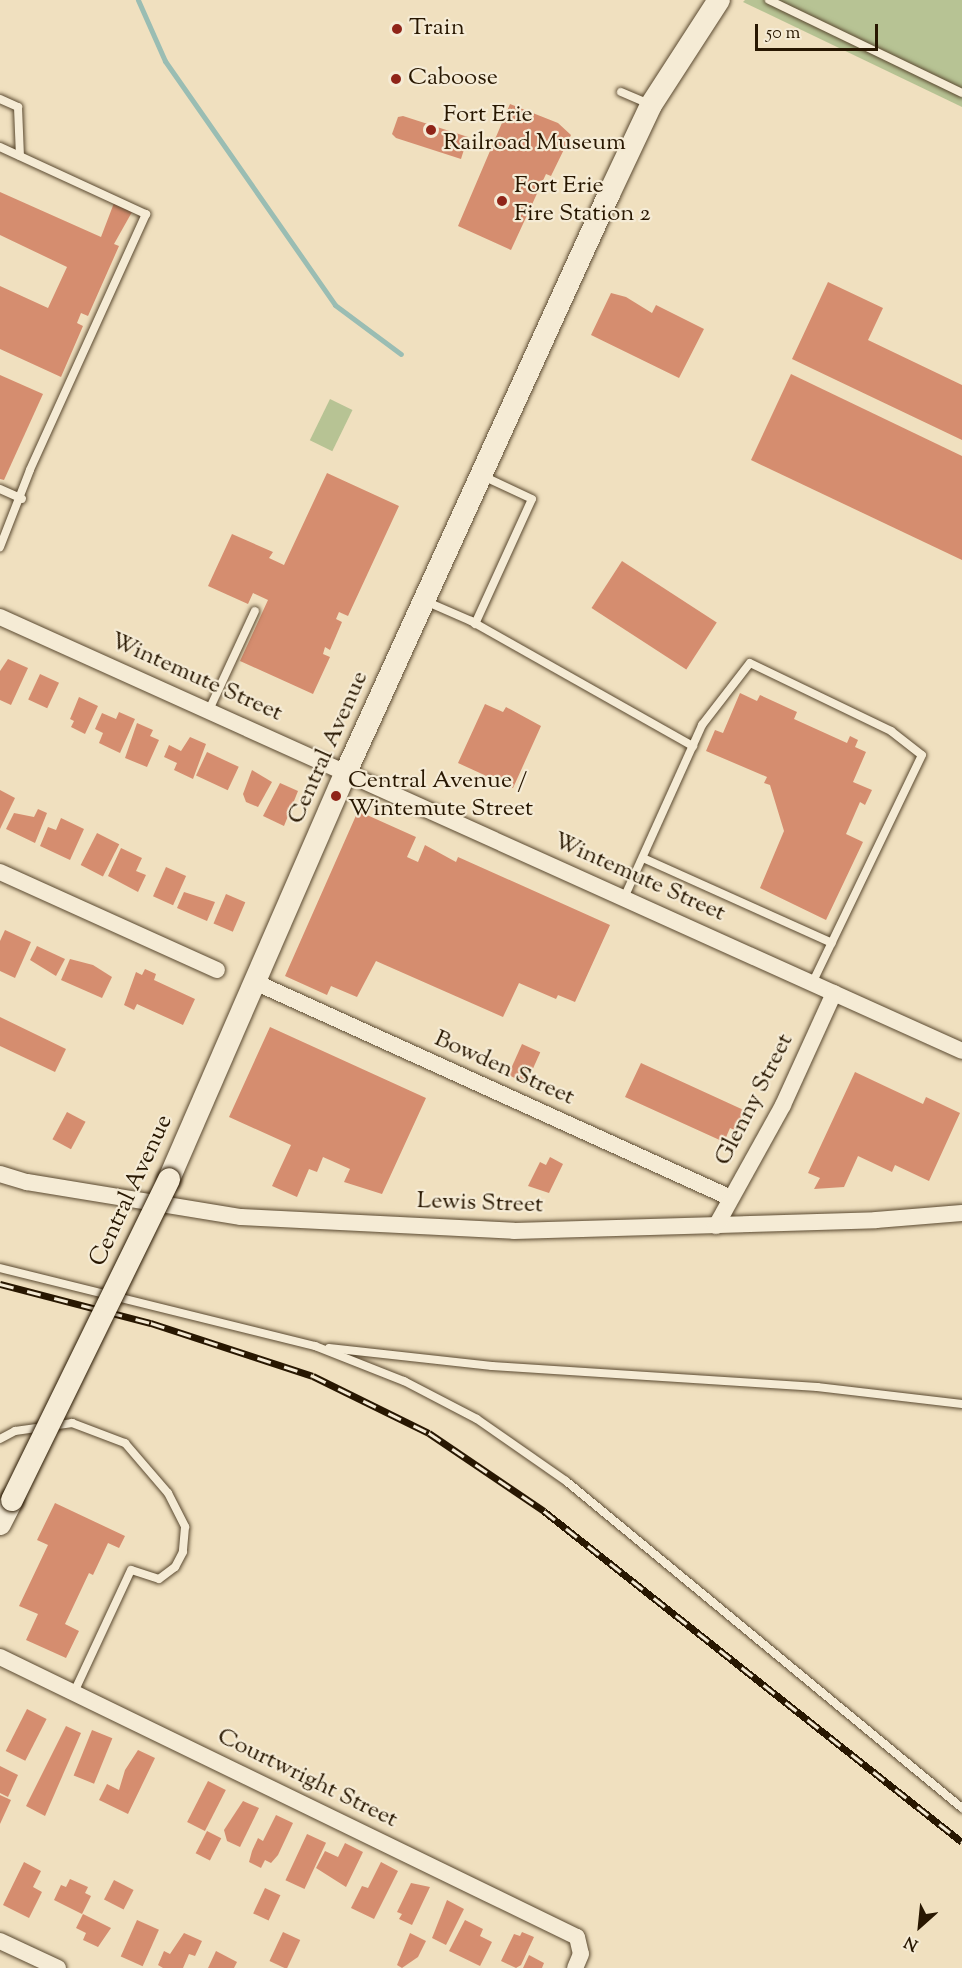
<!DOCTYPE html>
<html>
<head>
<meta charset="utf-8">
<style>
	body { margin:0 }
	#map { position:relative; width:962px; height:1968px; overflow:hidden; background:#f0e0bf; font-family:"Sorts Mill Goudy",serif }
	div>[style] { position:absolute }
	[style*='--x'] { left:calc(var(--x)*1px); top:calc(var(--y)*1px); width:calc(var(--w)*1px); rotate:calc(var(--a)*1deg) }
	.green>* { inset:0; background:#b7c394; transform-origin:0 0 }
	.stream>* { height:5px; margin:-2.5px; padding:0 2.5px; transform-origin:2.5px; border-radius:2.5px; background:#9abdb3 }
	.building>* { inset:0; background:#d58d6f; transform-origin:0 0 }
	.roads { filter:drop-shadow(0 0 2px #5a4930) drop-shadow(0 0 2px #5a4930) }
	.service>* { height:8px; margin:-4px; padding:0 4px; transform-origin:4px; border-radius:4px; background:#f5ebd5 }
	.minor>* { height:16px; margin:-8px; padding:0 8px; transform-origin:8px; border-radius:8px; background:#f5ebd5 }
	.secondary>* { height:22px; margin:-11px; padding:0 11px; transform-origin:11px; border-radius:11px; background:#f5ebd5 }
	.rail>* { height:7px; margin-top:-3.5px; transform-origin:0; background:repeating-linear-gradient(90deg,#f5ebd5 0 14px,#281701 0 28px); box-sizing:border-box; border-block:2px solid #281701 }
	.bridges { filter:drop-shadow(0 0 2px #281701) drop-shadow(0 0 2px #281701) }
	.secondary-bridge>* { height:22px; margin:-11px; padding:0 11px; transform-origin:11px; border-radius:11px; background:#f5ebd5 }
	.dots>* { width:16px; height:16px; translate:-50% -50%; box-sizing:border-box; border:3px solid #f5ebd5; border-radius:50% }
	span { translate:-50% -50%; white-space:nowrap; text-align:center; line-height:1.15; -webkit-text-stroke:4.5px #f5ebd5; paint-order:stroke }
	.poi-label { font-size:24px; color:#281701 }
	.left { translate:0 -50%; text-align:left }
	.street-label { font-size:24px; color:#281701 }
	.north { position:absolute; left:890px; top:1896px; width:60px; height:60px; -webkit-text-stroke:4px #f5ebd5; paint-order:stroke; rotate:207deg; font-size:16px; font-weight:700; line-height:24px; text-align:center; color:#281701 }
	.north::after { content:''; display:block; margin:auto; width:21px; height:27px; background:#281701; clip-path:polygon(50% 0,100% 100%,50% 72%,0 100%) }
	.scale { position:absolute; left:755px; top:24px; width:123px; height:27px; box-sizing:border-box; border:3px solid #281701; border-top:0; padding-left:8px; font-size:18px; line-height:21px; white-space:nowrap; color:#281701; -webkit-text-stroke:4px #f5ebd5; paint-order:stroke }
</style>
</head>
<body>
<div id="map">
	<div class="green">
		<div style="clip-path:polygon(745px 0,962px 0,962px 107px,743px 2px)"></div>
		<div style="left:330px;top:399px;width:25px;height:46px;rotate:26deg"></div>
	</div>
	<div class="stream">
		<div style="--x:138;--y:0;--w:67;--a:66.1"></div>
		<div style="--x:165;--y:61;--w:297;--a:55.1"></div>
		<div style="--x:335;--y:305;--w:82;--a:36.6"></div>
	</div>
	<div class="building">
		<div style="clip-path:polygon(510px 104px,558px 123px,571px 135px,551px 176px,546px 174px,511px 250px,458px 226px)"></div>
		<div style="clip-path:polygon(403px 116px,468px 137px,461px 159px,396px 138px,392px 134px,398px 117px)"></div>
		<div style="clip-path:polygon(0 192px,101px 237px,114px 203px,132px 212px,114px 244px,119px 246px,88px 316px,81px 313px,77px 323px,83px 326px,61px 377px,0 349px,0 286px,48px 308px,67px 267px,0 235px)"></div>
		<div style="clip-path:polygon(828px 282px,883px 308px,868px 340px,962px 385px,962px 440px,792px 359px)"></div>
		<div style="clip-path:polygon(611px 293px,626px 297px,652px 313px,656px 305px,704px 329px,679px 378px,591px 335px)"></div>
		<div style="clip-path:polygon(791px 374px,962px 456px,962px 560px,751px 460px)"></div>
		<div style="clip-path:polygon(0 375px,43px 394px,4px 480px,0 479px)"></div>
		<div style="clip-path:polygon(327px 473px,399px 506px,348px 616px,339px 612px,336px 619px,342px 622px,330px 650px,325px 647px,323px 654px,330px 657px,313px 694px,240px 661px,268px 600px,253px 593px,248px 604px,208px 586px,232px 534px,273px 552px,269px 558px,284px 565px)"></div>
		<div style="left:622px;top:561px;width:113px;height:56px;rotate:33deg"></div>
		<div style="clip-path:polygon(8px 659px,28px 668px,11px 705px,0 700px,0 671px)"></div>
		<div style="left:40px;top:674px;width:21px;height:28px;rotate:25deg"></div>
		<div style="clip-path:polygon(740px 693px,757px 701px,760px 695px,797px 712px,794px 719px,847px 743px,850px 736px,858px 740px,855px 747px,866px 752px,853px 782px,872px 790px,865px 805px,860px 802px,846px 834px,863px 842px,826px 920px,760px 888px,784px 831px,770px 785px,764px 783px,767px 777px,706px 751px,715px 730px,723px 733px)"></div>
		<div style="clip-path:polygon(79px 697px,98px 706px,85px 734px,71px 727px,74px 721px,70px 719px)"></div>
		<div style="clip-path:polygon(485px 704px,503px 712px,506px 707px,541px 726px,513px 788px,458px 763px)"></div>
		<div style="clip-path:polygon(119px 712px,135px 719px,120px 753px,99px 743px,103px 733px,95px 729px,102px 713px,116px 719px)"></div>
		<div style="clip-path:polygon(137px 723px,153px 730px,150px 736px,159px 740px,147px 767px,125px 758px)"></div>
		<div style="clip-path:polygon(190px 737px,206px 744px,193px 779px,174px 770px,177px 763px,164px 757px,169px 745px,181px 751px)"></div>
		<div style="left:207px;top:752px;width:35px;height:26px;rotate:25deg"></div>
		<div style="clip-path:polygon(252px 770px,272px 782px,258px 807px,246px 802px,243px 794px)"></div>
		<div style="clip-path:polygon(280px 783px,298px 791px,284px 826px,263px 816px)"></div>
		<div style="clip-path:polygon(0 790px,15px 798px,0 829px)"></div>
		<div style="clip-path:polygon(38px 809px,47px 813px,35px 843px,6px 829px,14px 813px,34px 817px)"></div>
		<div style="clip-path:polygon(358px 811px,416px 837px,407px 857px,418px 862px,425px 845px,456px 862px,458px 857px,610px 925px,575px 1002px,558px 995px,556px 999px,519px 983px,503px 1017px,376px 961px,357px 997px,331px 986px,327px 995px,285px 976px)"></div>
		<div style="clip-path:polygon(61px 818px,84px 829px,70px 860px,40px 846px,48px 827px,56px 830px)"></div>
		<div style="left:97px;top:833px;width:25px;height:36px;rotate:27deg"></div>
		<div style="clip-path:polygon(121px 848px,142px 858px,136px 871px,146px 875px,138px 892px,108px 876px)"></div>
		<div style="left:166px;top:867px;width:22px;height:32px;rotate:24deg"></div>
		<div style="clip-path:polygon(184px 892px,215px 902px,207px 921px,177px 908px)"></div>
		<div style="left:226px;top:894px;width:21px;height:32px;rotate:23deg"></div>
		<div style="clip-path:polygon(5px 930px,31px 942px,15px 978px,0 971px,0 941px)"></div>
		<div style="clip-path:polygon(37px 946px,65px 959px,56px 976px,30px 960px)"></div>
		<div style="clip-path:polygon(70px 959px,93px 965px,112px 977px,102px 998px,61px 980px)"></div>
		<div style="clip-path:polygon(145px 969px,156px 974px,154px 980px,195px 999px,183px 1025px,137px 1004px,134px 1010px,124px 1005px,136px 972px,142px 975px)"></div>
		<div style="clip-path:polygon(0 1017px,66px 1049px,55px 1072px,0 1046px)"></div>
		<div style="clip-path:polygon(270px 1027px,426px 1098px,382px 1194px,344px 1182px,350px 1169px,323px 1157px,317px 1172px,309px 1169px,297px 1197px,272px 1186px,291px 1145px,229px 1117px)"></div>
		<div style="left:522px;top:1044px;width:20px;height:34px;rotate:24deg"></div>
		<div style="clip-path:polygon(641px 1063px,748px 1112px,739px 1132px,730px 1128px,724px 1142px,625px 1097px)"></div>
		<div style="clip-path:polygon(855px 1072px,923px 1104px,926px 1097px,960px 1113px,929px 1181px,895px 1165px,892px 1172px,858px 1156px,844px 1187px,814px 1189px,820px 1178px,808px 1173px)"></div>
		<div style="left:67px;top:1112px;width:21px;height:31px;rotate:28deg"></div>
		<div style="clip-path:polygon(550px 1157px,563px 1164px,549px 1193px,528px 1186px,540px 1162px,546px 1165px)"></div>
		<div style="clip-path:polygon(55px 1503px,125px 1536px,119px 1548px,108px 1543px,93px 1575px,89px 1573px,65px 1624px,79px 1631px,66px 1658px,26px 1640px,38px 1614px,19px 1606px,48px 1545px,37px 1540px)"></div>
		<div style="left:27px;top:1709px;width:22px;height:47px;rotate:27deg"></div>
		<div style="clip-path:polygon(66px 1726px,81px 1733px,45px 1816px,26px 1806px)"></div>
		<div style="left:92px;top:1730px;width:22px;height:49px;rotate:22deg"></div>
		<div style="clip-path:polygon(138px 1750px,155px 1758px,128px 1814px,99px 1800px,107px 1784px,119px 1790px,125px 1770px)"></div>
		<div style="clip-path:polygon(0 1766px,18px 1775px,8px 1797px,0 1793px)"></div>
		<div style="left:208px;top:1781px;width:20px;height:46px;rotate:27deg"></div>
		<div style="clip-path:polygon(0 1795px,11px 1800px,0 1824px)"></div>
		<div style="clip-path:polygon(243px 1801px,259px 1808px,240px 1847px,227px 1841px,224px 1830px)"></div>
		<div style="clip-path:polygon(276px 1815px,293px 1823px,278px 1855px,271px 1863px,265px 1860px,261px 1868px,249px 1862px,252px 1851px,258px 1838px,263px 1841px)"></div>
		<div style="left:207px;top:1831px;width:16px;height:25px;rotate:27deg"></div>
		<div style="left:307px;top:1834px;width:21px;height:51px;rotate:25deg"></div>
		<div style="clip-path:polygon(345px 1843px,363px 1852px,346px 1887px,316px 1868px,325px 1851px,338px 1857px)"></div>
		<div style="clip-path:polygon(24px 1862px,41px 1871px,33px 1887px,42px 1892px,29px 1918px,3px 1905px)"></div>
		<div style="clip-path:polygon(381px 1862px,398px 1871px,374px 1919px,351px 1908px,362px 1886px,368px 1888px)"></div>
		<div style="clip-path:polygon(70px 1879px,88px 1887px,85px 1893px,91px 1896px,82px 1914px,54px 1900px,61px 1885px,66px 1887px)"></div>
		<div style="left:114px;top:1880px;width:22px;height:22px;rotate:27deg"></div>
		<div style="clip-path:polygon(411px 1883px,430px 1887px,412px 1925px,399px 1919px,402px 1914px,397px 1912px)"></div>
		<div style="left:265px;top:1888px;width:17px;height:28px;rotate:25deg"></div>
		<div style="clip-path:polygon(447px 1900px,464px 1909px,446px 1945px,432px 1938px)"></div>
		<div style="clip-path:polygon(83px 1914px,111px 1928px,98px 1947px,83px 1940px,86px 1933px,76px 1928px)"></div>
		<div style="left:137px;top:1920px;width:24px;height:40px;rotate:24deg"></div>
		<div style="clip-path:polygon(465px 1920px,483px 1929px,480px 1936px,492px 1942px,480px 1966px,449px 1951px)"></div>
		<div style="left:283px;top:1932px;width:19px;height:32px;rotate:25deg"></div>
		<div style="clip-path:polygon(522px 1932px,534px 1937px,521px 1965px,516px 1968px,501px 1961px,514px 1934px,520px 1936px)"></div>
		<div style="clip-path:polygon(184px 1933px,202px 1941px,195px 1956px,189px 1954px,183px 1968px,163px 1968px,158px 1965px,164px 1951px,170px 1954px)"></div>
		<div style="clip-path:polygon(410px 1933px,426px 1941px,418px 1957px,402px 1968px,397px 1965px)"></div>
		<div style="clip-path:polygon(216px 1951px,237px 1962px,234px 1968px,208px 1968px)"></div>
		<div style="clip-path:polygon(529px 1955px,544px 1963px,542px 1968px,523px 1968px)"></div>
	</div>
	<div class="roads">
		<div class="service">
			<div style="--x:769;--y:0;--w:214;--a:25.7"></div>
			<div style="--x:621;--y:92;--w:33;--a:23"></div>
			<div style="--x:0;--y:99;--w:20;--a:24"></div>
			<div style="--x:18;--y:107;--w:49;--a:87.7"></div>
			<div style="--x:0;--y:147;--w:161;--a:24.7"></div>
			<div style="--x:146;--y:214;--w:281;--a:114.4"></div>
			<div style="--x:30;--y:470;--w:83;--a:111.3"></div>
			<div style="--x:0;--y:489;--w:24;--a:24"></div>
			<div style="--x:425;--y:601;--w:50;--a:23.5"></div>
			<div style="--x:471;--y:621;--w:255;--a:29.4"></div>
			<div style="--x:475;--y:624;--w:137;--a:-65.5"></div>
			<div style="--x:532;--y:499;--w:54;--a:-154.9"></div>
			<div style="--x:209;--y:710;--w:109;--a:-65.1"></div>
			<div style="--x:643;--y:858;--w:207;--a:24.2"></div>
			<div style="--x:624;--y:898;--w:190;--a:-65.7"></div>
			<div style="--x:702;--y:725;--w:78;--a:-52.3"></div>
			<div style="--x:750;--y:663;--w:157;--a:25.7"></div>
			<div style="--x:891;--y:731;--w:39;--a:38"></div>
			<div style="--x:922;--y:755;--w:254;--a:115.7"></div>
			<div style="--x:0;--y:1268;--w:325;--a:13.9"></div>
			<div style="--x:315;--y:1346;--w:96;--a:21.5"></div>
			<div style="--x:404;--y:1381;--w:82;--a:27.5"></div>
			<div style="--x:477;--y:1419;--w:108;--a:34.9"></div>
			<div style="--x:566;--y:1481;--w:514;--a:39.55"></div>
			<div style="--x:329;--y:1348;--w:164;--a:6.3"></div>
			<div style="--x:492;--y:1366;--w:326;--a:3.7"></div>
			<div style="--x:817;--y:1387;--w:146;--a:6.7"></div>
			<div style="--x:0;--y:1439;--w:17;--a:-28"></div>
			<div style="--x:15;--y:1431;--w:58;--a:-8"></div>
			<div style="--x:72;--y:1423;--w:57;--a:20.7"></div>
			<div style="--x:125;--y:1443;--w:66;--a:49.3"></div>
			<div style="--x:168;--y:1493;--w:38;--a:63"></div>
			<div style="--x:185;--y:1527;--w:25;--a:95"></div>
			<div style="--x:183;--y:1552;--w:17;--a:118"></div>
			<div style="--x:175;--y:1567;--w:20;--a:143"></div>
			<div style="--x:159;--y:1579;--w:29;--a:-162"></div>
			<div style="--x:131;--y:1570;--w:135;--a:115"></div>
		</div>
		<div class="minor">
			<div style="--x:0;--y:617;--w:1055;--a:24.28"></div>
			<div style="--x:0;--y:872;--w:238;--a:24.3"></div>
			<div style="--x:257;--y:983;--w:520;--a:24.4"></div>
			<div style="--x:0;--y:1174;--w:28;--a:17"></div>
			<div style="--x:27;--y:1182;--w:217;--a:9.3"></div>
			<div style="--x:241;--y:1217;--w:273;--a:2.9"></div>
			<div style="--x:514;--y:1231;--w:362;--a:-1.7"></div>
			<div style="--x:876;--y:1220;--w:86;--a:-4.7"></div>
			<div style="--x:716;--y:1226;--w:138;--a:-61"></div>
			<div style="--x:783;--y:1105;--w:123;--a:-65.5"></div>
			<div style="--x:0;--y:1657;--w:641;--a:25.89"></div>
			<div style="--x:577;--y:1937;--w:17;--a:77"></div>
			<div style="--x:581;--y:1954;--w:15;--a:113"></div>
			<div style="--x:0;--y:1941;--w:64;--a:25"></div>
		</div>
		<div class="secondary">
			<div style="--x:169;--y:1179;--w:444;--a:-66.5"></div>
			<div style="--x:346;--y:772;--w:635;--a:-65.53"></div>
			<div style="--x:609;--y:194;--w:98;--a:-64.7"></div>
			<div style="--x:651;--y:105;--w:125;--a:-57.1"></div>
			<div style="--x:0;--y:1524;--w:27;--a:-63"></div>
		</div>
	</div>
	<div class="rail">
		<div style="--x:0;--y:1284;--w:156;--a:14.5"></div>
		<div style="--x:151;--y:1323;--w:170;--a:18.1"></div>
		<div style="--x:313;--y:1376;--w:129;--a:26.2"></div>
		<div style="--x:429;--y:1433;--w:139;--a:34.1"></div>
		<div style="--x:544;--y:1511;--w:533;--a:38.37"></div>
	</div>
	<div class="bridges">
		<div class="secondary-bridge">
			<div style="--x:12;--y:1500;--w:357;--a:-63.9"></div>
		</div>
	</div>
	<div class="dots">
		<div style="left:397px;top:29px;background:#8f2418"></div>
		<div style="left:396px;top:79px;background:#8f2418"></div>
		<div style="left:431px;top:130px;background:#8f2418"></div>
		<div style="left:502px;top:201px;background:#8f2418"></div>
		<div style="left:336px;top:796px;background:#8f2418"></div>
	</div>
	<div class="poi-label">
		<span class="left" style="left:409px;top:29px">Train</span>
		<span class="left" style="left:408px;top:79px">Caboose</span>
		<span class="left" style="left:443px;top:130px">Fort Erie<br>Railroad Museum</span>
		<span class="left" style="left:514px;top:201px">Fort Erie<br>Fire Station 2</span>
		<span class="left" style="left:348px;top:796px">Central Avenue /<br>Wintemute Street</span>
	</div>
	<div class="street-label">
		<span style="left:196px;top:678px;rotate:24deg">Wintemute Street</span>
		<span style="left:329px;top:748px;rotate:-66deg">Central Avenue</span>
		<span style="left:639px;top:878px;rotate:24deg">Wintemute Street</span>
		<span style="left:504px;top:1069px;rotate:24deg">Bowden Street</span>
		<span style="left:755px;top:1100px;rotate:-63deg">Glenny Street</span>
		<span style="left:132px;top:1191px;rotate:-65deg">Central Avenue</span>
		<span style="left:480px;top:1204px;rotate:2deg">Lewis Street</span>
		<span style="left:307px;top:1779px;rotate:26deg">Courtwright Street</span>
	</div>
	<div class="north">N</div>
	<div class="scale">50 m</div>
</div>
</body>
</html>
